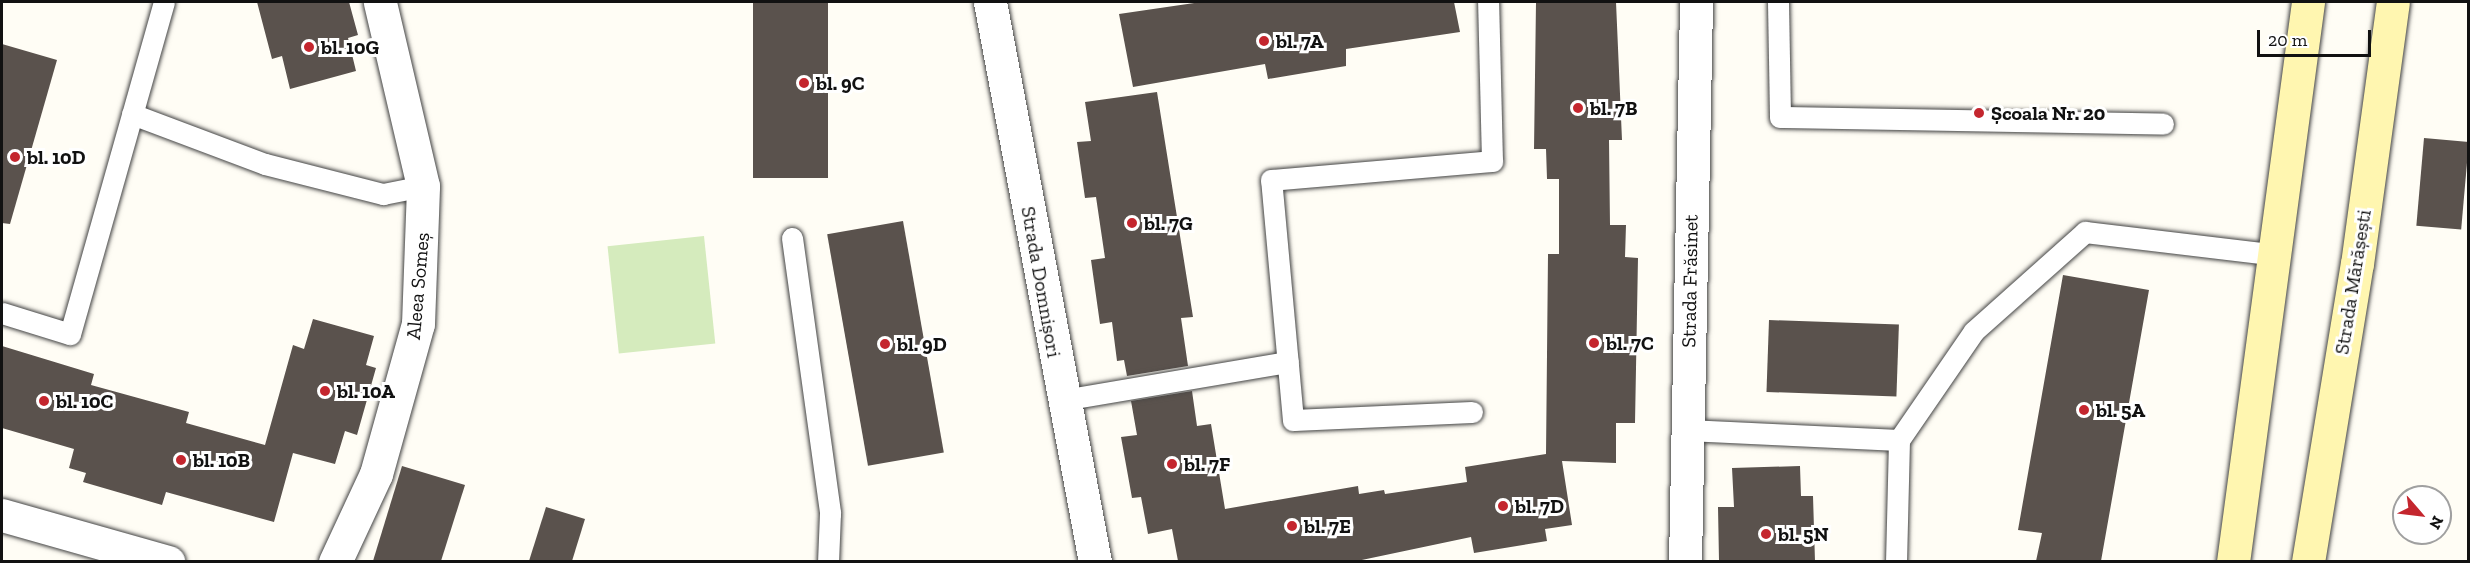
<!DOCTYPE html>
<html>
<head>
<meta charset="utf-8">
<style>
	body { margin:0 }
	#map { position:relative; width:2470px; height:563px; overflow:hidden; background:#fffdf5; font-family:"Zilla Slab",serif }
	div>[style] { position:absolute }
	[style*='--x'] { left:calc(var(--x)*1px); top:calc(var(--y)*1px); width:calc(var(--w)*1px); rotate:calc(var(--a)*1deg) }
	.green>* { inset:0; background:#d5ebbd; transform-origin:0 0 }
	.building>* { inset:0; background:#5a524d; transform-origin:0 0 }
	.roads { filter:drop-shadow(0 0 2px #444) drop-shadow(0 0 2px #444) }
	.service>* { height:21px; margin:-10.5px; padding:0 10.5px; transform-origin:10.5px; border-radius:10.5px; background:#fff }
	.minor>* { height:33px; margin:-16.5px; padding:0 16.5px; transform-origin:16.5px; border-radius:16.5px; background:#fff }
	.tertiary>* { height:33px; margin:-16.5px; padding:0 16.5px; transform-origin:16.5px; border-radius:16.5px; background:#fff }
	.secondary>* { height:33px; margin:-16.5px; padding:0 16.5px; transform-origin:16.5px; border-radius:16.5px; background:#fff6b0 }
	.dots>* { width:16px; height:16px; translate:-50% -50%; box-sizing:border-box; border:3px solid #fff; border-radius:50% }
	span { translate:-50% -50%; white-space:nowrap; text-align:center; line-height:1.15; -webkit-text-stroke:6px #fff; paint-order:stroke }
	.poi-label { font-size:20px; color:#111; font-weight:700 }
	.left { translate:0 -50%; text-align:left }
	.street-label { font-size:20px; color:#111 }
	.frame { position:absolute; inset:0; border:3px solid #111; pointer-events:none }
	.north { position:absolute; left:2392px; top:485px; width:60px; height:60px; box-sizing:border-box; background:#fff; border:2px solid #a0a0a0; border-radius:50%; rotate:118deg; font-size:16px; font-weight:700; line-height:24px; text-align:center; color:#111 }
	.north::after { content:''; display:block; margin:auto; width:21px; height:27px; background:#c4262e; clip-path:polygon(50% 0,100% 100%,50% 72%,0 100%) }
	.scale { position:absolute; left:2257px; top:30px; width:114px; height:27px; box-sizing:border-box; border:3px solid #111; border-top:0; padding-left:8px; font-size:18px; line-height:21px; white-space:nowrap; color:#111; -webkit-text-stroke:4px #fff; paint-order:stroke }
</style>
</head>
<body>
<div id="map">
	<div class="green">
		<div style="left:704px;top:236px;width:108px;height:97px;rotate:84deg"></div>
	</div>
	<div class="building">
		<div style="clip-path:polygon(257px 2px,349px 2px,358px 35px,348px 38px,356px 71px,290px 89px,282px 56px,272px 59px)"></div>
		<div style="left:753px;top:2px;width:75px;height:176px"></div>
		<div style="clip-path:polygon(1201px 2px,1454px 2px,1460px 32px,1346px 49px,1346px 66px,1268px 79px,1265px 64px,1133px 87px,1119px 14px)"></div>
		<div style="clip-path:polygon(1536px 2px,1616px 2px,1622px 140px,1609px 140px,1610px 225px,1626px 225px,1625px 257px,1638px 258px,1635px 423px,1616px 423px,1616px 463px,1562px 461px,1572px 525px,1545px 529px,1547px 541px,1474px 553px,1471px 537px,1357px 561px,1178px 561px,1172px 529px,1148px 534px,1141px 497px,1132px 498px,1121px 437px,1137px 435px,1131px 401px,1192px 391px,1197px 426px,1211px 424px,1225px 509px,1358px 486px,1359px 494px,1384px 490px,1385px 494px,1467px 482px,1465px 467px,1546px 454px,1548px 254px,1559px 254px,1559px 179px,1547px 179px,1546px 149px,1534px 149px)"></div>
		<div style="clip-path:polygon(2px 44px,57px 60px,10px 224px,2px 223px)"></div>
		<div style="clip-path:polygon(1157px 92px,1193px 317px,1181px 318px,1188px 366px,1127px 376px,1124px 360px,1117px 361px,1112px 322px,1100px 324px,1091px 260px,1105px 258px,1096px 197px,1085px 198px,1077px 142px,1091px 141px,1085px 102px)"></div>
		<div style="left:2424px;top:138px;width:45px;height:88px;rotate:5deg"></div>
		<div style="left:903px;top:221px;width:235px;height:77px;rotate:80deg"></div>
		<div style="clip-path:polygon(2063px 275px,2149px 290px,2101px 561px,2036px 561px,2042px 533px,2018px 530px)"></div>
		<div style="clip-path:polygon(313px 319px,374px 336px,366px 365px,376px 368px,357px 435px,345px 431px,335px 464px,293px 453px,274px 522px,166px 492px,162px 505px,83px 482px,86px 473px,69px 468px,74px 449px,2px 428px,2px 346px,94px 374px,91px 385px,189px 412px,186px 423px,265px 445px,293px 345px,304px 349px)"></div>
		<div style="left:1769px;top:320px;width:130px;height:72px;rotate:2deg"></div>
		<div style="clip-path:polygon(402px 466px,465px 485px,441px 561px,373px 561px)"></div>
		<div style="clip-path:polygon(1800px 466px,1801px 496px,1813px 496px,1815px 561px,1719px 561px,1718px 507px,1734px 507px,1732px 468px)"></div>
		<div style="clip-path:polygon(546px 507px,585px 519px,572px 561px,529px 561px)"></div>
	</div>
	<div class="roads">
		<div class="service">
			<div style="--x:1778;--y:2;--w:115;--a:89"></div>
			<div style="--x:1780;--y:117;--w:383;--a:1"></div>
			<div style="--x:132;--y:114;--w:142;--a:20.6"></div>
			<div style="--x:265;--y:164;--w:122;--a:14.3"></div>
			<div style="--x:383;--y:194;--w:41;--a:-11.3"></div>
			<div style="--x:792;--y:238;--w:278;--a:82.1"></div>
			<div style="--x:830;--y:513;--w:49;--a:92.3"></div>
			<div style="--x:2;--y:313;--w:71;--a:17.2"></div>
			<div style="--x:70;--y:334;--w:345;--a:-74.2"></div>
			<div style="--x:1063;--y:400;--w:228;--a:-9.6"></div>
			<div style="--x:1472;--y:412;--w:179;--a:177.4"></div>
			<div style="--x:1293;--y:420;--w:241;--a:-95.2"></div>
			<div style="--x:1271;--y:180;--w:222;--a:-4.9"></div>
			<div style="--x:1492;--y:161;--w:159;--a:-91.4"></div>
			<div style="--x:1687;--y:430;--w:212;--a:2.7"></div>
			<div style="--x:1899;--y:440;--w:122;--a:91.4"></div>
			<div style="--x:1899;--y:440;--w:132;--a:-55.5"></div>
			<div style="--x:1974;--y:331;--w:149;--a:-41.7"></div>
			<div style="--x:2085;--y:232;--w:194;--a:6.8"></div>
		</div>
		<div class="minor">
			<div style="--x:335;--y:562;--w:97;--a:-65"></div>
			<div style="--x:376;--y:474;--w:156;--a:-74.4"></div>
			<div style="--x:418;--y:324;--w:138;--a:-87.9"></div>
			<div style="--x:423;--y:186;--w:189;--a:-103.2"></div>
			<div style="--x:1685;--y:562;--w:560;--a:-88.87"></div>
		</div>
		<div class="tertiary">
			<div style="--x:990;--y:2;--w:570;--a:79.38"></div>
			<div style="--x:2;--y:515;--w:173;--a:15.8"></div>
		</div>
		<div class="secondary">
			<div style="--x:2233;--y:562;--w:565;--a:-82.37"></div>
			<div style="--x:2308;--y:562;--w:302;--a:-80.7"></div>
			<div style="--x:2357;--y:264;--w:264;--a:-82.2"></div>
		</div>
	</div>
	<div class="dots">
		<div style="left:1264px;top:41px;background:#c4262e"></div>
		<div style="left:309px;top:47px;background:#c4262e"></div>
		<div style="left:804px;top:83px;background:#c4262e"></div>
		<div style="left:1578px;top:108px;background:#c4262e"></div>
		<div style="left:1979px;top:113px;background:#c4262e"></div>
		<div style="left:15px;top:157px;background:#c4262e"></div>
		<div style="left:1132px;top:223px;background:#c4262e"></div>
		<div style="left:1594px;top:343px;background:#c4262e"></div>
		<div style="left:885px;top:344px;background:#c4262e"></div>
		<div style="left:325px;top:391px;background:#c4262e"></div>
		<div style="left:44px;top:401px;background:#c4262e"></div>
		<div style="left:2084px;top:410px;background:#c4262e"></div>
		<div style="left:181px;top:460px;background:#c4262e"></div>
		<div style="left:1172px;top:464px;background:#c4262e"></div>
		<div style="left:1503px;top:506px;background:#c4262e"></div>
		<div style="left:1292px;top:526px;background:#c4262e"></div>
		<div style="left:1766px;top:534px;background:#c4262e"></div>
	</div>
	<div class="poi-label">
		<span class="left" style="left:1276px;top:41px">bl. 7A</span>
		<span class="left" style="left:321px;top:47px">bl. 10G</span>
		<span class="left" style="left:816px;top:83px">bl. 9C</span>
		<span class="left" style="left:1590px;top:108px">bl. 7B</span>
		<span class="left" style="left:1991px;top:113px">Școala Nr. 20</span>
		<span class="left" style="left:27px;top:157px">bl. 10D</span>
		<span class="left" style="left:1144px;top:223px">bl. 7G</span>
		<span class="left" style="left:1606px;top:343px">bl. 7C</span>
		<span class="left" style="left:897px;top:344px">bl. 9D</span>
		<span class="left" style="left:337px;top:391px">bl. 10A</span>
		<span class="left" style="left:56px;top:401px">bl. 10C</span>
		<span class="left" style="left:2096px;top:410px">bl. 5A</span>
		<span class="left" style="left:193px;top:460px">bl. 10B</span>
		<span class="left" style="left:1184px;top:464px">bl. 7F</span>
		<span class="left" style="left:1515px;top:506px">bl. 7D</span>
		<span class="left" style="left:1304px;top:526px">bl. 7E</span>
		<span class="left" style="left:1778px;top:534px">bl. 5N</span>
	</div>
	<div class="street-label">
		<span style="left:1690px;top:281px;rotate:-89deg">Strada Frăsinet</span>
		<span style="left:1041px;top:282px;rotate:80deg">Strada Domnișori</span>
		<span style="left:2353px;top:282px;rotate:-81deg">Strada Mărășești</span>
		<span style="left:418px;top:286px;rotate:-85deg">Aleea Someș</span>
	</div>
	<div class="frame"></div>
	<div class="north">N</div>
	<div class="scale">20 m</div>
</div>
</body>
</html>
